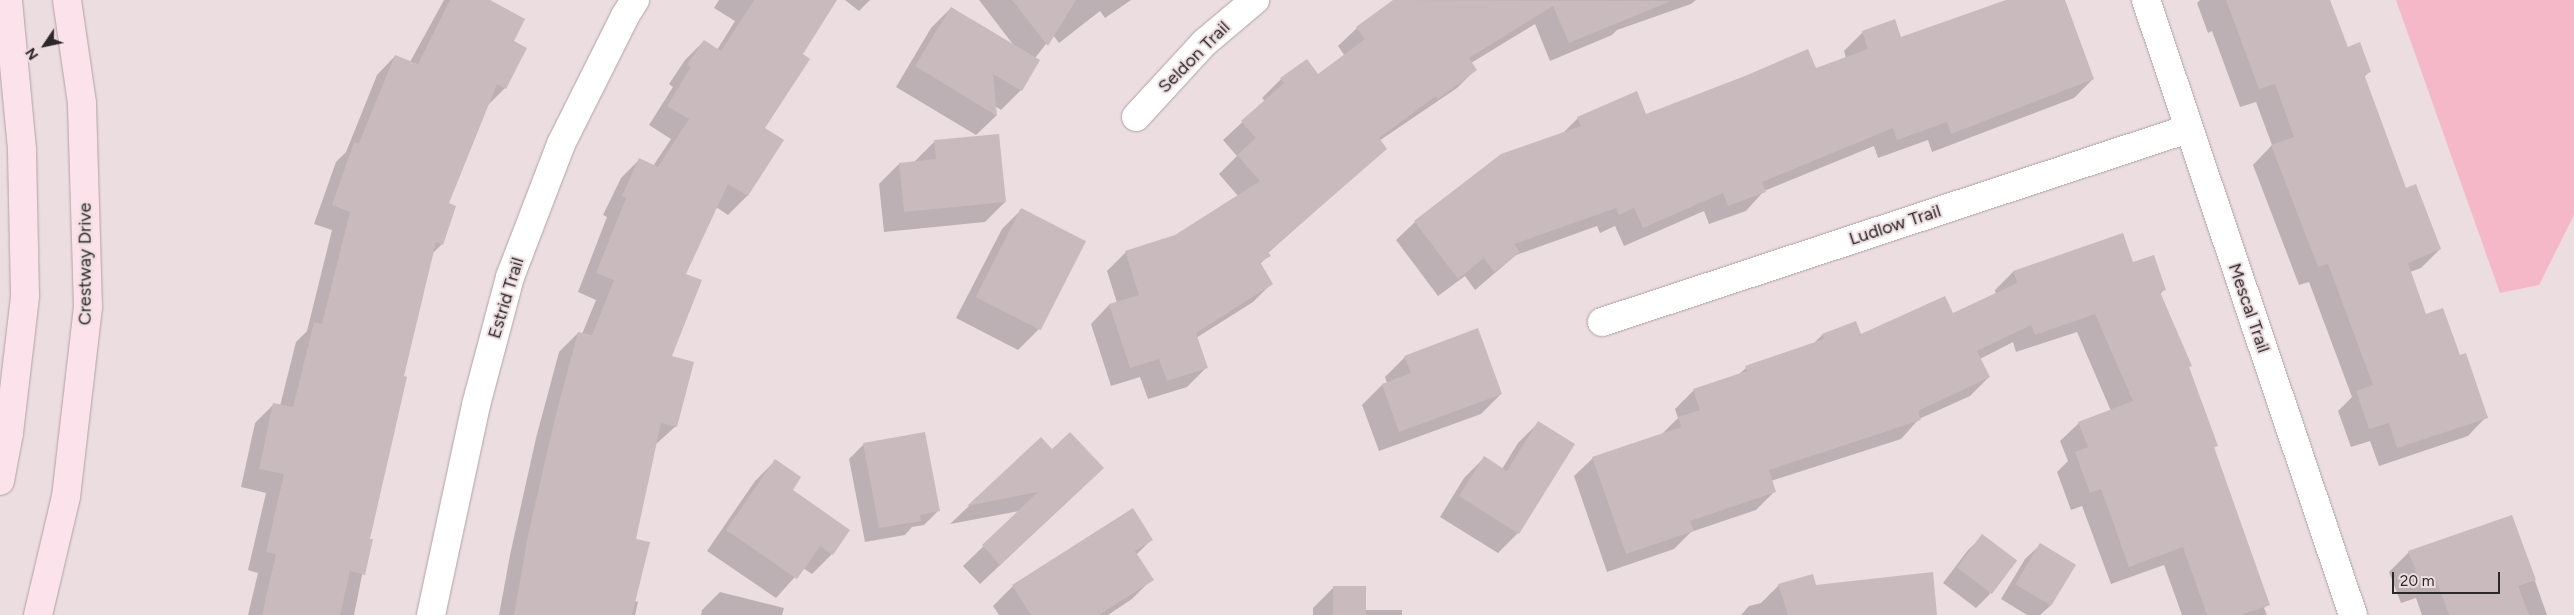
<!DOCTYPE html>
<html>
<head>
<meta charset="utf-8">
<style>
	body { margin:0 }
	#map { position:relative; width:2574px; height:615px; overflow:hidden; background:#ecdde1; font-family:Figtree,sans-serif }
	div>[style] { position:absolute }
	[style*='--x'] { left:calc(var(--x)*1px); top:calc(var(--y)*1px); width:calc(var(--w)*1px); rotate:calc(var(--a)*1deg) }
	.green>* { inset:0; background:#f4b8c8 }
	.shadow>* { inset:0; background:#0003 }
	.building>* { inset:0; background:#c8babd; transform-origin:0 0 }
	.roads { filter:drop-shadow(0 0 1px #b0a2a6) drop-shadow(0 0 1px #b0a2a6) }
	.street>* { height:28px; margin:-14px; padding:0 14px; transform-origin:14px; border-radius:14px; background:#fff }
	.secondary>* { height:28px; margin:-14px; padding:0 14px; transform-origin:14px; border-radius:14px; background:#fce2ea }
	span { translate:-50% -50%; white-space:nowrap; text-align:center; line-height:1.15; -webkit-text-stroke:4px #ecdde1; paint-order:stroke }
	.street-label { font-size:18px; color:#2c2728 }
	.north { position:absolute; left:20px; top:20px; width:50px; height:50px; -webkit-text-stroke:4px #ecdde1; paint-order:stroke; rotate:236deg; font-size:14px; font-weight:700; line-height:20px; text-align:center; color:#2c2728 }
	.north::after { content:''; display:block; margin:auto; width:18px; height:22px; background:#2c2728; clip-path:polygon(50% 0,100% 100%,50% 72%,0 100%) }
	.scale { position:absolute; left:2392px; top:572px; width:108px; height:22px; box-sizing:border-box; border:2px solid #2c2728; border-top:0; padding-left:6px; font-size:15px; line-height:18px; white-space:nowrap; color:#2c2728; -webkit-text-stroke:4px #ecdde1; paint-order:stroke }
</style>
</head>
<body>
<div id="map">
	<div class="green">
		<div style="clip-path:polygon(2396px 0,2574px 0,2574px 215px,2539px 285px,2500px 293px)"></div>
	</div>
	<div class="shadow">
		<div style="clip-path:polygon(444px 0,487px 0,512px 42px,505px 88px,486px 107px,447px 204px,442px 244px,432px 254px,402px 377px,354px 615px,248px 615px,258px 573px,248px 570px,266px 493px,241px 487px,255px 423px,274px 404px,280px 406px,296px 342px,307px 331px,332px 230px,314px 224px,336px 162px,346px 152px,377px 75px,395px 56px,410px 62px)"></div>
		<div style="clip-path:polygon(719px 0,819px 0,801px 54px,763px 129px,782px 140px,747px 196px,728px 215px,716px 207px,684px 274px,670px 357px,676px 426px,655px 445px,634px 540px,634px 601px,638px 602px,635px 615px,499px 615px,510px 555px,536px 438px,559px 352px,578px 333px,582px 334px,596px 300px,578px 292px,607px 217px,603px 215px,621px 178px,640px 159px,653px 166px,671px 139px,649px 125px,673px 87px,669px 84px,685px 60px,704px 41px,717px 50px,735px 21px,714px 8px)"></div>
		<div style="clip-path:polygon(845px 0,870px 0,859px 11px)"></div>
		<div style="clip-path:polygon(979px 0,1131px 0,1105px 18px,1100px 11px,1059px 43px,1053px 35px,1035px 58px,1021px 90px,1001px 110px,995px 106px,996px 116px,976px 135px,896px 87px,931px 28px,951px 8px,1015px 47px)"></div>
		<div style="clip-path:polygon(1395px 0,1696px 0,1691px 4px,1617px 30px,1612px 35px,1550px 61px,1535px 24px,1471px 63px,1475px 70px,1457px 88px,1379px 141px,1385px 149px,1268px 253px,1269px 255px,1260px 264px,1272px 283px,1253px 302px,1196px 338px,1206px 368px,1187px 387px,1148px 399px,1140px 377px,1111px 386px,1091px 324px,1109px 305px,1117px 303px,1107px 271px,1126px 252px,1176px 236px,1238px 196px,1219px 174px,1237px 156px,1223px 140px,1265px 101px,1262px 98px,1281px 79px,1318px 76px,1345px 56px,1338px 46px,1357px 28px)"></div>
		<div style="clip-path:polygon(2008px 0,2064px 0,2093px 79px,2074px 98px,1932px 152px,1928px 140px,1878px 158px,1874px 146px,1764px 191px,1746px 211px,1709px 224px,1704px 211px,1624px 246px,1615px 226px,1600px 233px,1597px 226px,1516px 255px,1475px 290px,1465px 276px,1438px 296px,1396px 240px,1415px 222px,1562px 134px,1578px 118px,1646px 115px,1815px 69px,1846px 58px,1844px 51px,1863px 32px,1900px 38px)"></div>
		<div style="clip-path:polygon(2200px 0,2328px 0,2347px 49px,2370px 71px,2364px 77px,2405px 190px,2440px 249px,2421px 268px,2410px 272px,2426px 316px,2460px 357px,2486px 417px,2468px 436px,2379px 466px,2370px 441px,2351px 447px,2338px 411px,2352px 397px,2309px 282px,2299px 285px,2253px 165px,2272px 145px,2256px 102px,2240px 107px,2212px 31px,2208px 33px,2197px 3px)"></div>
		<div style="clip-path:polygon(934px 142px,1005px 202px,985px 222px,884px 232px,879px 184px,899px 164px,914px 162px)"></div>
		<div style="clip-path:polygon(1022px 209px,1084px 242px,1038px 330px,1018px 350px,956px 318px,1002px 229px)"></div>
		<div style="clip-path:polygon(2133px 264px,2165px 289px,2160px 294px,2216px 445px,2213px 449px,2268px 604px,2264px 608px,2267px 615px,2182px 615px,2164px 565px,2111px 584px,2082px 506px,2071px 510px,2057px 472px,2068px 461px,2060px 441px,2079px 423px,2111px 411px,2077px 332px,2016px 352px,2013px 342px,1980px 359px,1989px 377px,1970px 396px,1919px 419px,1901px 439px,1771px 481px,1775px 491px,1756px 510px,1691px 532px,1674px 549px,1607px 572px,1574px 476px,1593px 458px,1662px 434px,1678px 418px,1675px 409px,1694px 390px,1738px 375px,1746px 368px,1813px 344px,1822px 335px,1860px 336px,1953px 315px,1996px 294px,1995px 290px,2013px 272px)"></div>
		<div style="clip-path:polygon(1405px 357px,1501px 394px,1481px 414px,1379px 451px,1362px 405px,1382px 385px,1387px 383px,1385px 377px)"></div>
		<div style="clip-path:polygon(1538px 423px,1518px 533px,1498px 553px,1440px 517px,1464px 478px,1484px 458px,1502px 469px,1518px 443px)"></div>
		<div style="clip-path:polygon(1041px 438px,1082px 488px,980px 584px,963px 566px,1020px 511px,950px 524px)"></div>
		<div style="clip-path:polygon(864px 444px,938px 511px,924px 525px,912px 527px,905px 535px,865px 542px,849px 459px)"></div>
		<div style="clip-path:polygon(775px 461px,832px 554px,812px 574px,803px 568px,776px 598px,707px 551px,755px 481px)"></div>
		<div style="clip-path:polygon(2512px 516px,2547px 615px,2422px 615px,2416px 598px,2401px 603px,2389px 572px,2409px 552px)"></div>
		<div style="clip-path:polygon(1983px 536px,1990px 594px,1976px 608px,1943px 583px,1968px 550px)"></div>
		<div style="clip-path:polygon(1151px 540px,1136px 555px,1152px 579px,1132px 599px,1108px 615px,999px 615px,993px 606px,1013px 586px)"></div>
		<div style="clip-path:polygon(2040px 545px,2074px 566px,2050px 606px,2040px 615px,2027px 615px,2001px 599px,2025px 559px)"></div>
		<div style="clip-path:polygon(1779px 585px,1815px 586px,1936px 615px,1741px 615px,1749px 606px,1761px 603px)"></div>
		<div style="clip-path:polygon(1333px 588px,1364px 610px,1402px 610px,1402px 615px,1313px 615px,1313px 608px)"></div>
		<div style="clip-path:polygon(720px 592px,784px 608px,782px 615px,701px 615px,702px 610px)"></div>
	</div>
	<div class="building">
		<div style="clip-path:polygon(450px 0,490px 0,525px 19px,514px 41px,527px 48px,506px 89px,497px 84px,449px 203px,456px 206px,443px 245px,436px 242px,404px 376px,407px 377px,370px 539px,373px 539px,365px 575px,350px 571px,340px 615px,262px 615px,276px 554px,266px 552px,284px 474px,259px 469px,273px 403px,293px 407px,314px 322px,322px 324px,350px 212px,332px 205px,354px 142px,359px 143px,395px 55px,418px 64px)"></div>
		<div style="clip-path:polygon(754px 0,837px 0,803px 54px,810px 59px,765px 128px,784px 140px,748px 196px,728px 184px,686px 274px,702px 280px,672px 356px,694px 362px,677px 427px,661px 423px,636px 539px,650px 542px,632px 615px,514px 615px,528px 535px,555px 418px,578px 332px,592px 335px,614px 280px,596px 273px,626px 198px,622px 196px,639px 158px,658px 167px,689px 119px,667px 106px,691px 67px,687px 65px,704px 40px,721px 51px)"></div>
		<div style="clip-path:polygon(1012px 0,1076px 0,1048px 46px)"></div>
		<div style="clip-path:polygon(1393px 0,1671px 1px,1569px 43px,1553px 6px,1469px 58px,1477px 70px,1438px 99px,1436px 96px,1379px 138px,1387px 149px,1268px 252px,1271px 256px,1260px 262px,1273px 284px,1196px 333px,1208px 368px,1167px 381px,1159px 359px,1130px 368px,1109px 304px,1139px 295px,1125px 251px,1175px 235px,1260px 181px,1237px 155px,1256px 138px,1241px 121px,1284px 83px,1280px 78px,1307px 59px,1318px 74px,1365px 39px,1356px 27px)"></div>
		<div style="clip-path:polygon(2006px 0,2065px 0,2094px 79px,1951px 134px,1947px 122px,1897px 140px,1893px 128px,1762px 182px,1766px 192px,1728px 206px,1723px 193px,1643px 228px,1634px 208px,1619px 215px,1616px 208px,1514px 244px,1520px 252px,1494px 272px,1484px 258px,1458px 279px,1414px 221px,1501px 154px,1581px 126px,1577px 117px,1637px 91px,1646px 114px,1745px 76px,1808px 49px,1816px 68px,1868px 49px,1862px 31px,1895px 19px,1901px 37px)"></div>
		<div style="clip-path:polygon(2226px 0,2330px 0,2348px 47px,2360px 42px,2371px 72px,2364px 74px,2406px 188px,2416px 184px,2441px 249px,2408px 263px,2426px 314px,2443px 308px,2460px 355px,2466px 353px,2488px 418px,2397px 448px,2389px 423px,2369px 429px,2356px 391px,2373px 385px,2328px 264px,2318px 267px,2271px 145px,2294px 137px,2275px 84px,2259px 89px)"></div>
		<div style="clip-path:polygon(951px 7px,1040px 60px,1022px 91px,993px 74px,997px 116px,915px 66px)"></div>
		<div style="clip-path:polygon(999px 134px,1006px 202px,904px 212px,899px 163px,936px 159px,934px 140px)"></div>
		<div style="left:1021px;top:208px;width:73px;height:100px;rotate:27deg"></div>
		<div style="clip-path:polygon(2123px 233px,2133px 262px,2154px 255px,2166px 290px,2160px 292px,2192px 366px,2189px 367px,2218px 446px,2214px 447px,2270px 605px,2241px 615px,2207px 615px,2183px 547px,2129px 567px,2101px 489px,2090px 493px,2075px 452px,2088px 447px,2078px 422px,2133px 401px,2095px 314px,2035px 335px,2031px 325px,1977px 351px,1990px 377px,1918px 411px,1921px 420px,1769px 470px,1776px 492px,1690px 521px,1694px 531px,1626px 554px,1592px 457px,1681px 427px,1678px 417px,1700px 410px,1693px 389px,1747px 371px,1745px 366px,1824px 339px,1822px 334px,1856px 321px,1861px 334px,1945px 296px,1953px 313px,2017px 283px,2013px 271px)"></div>
		<div style="clip-path:polygon(1478px 328px,1502px 394px,1399px 432px,1382px 384px,1411px 373px,1404px 356px)"></div>
		<div style="clip-path:polygon(1538px 421px,1575px 444px,1519px 534px,1459px 496px,1484px 456px,1507px 471px)"></div>
		<div style="clip-path:polygon(925px 432px,940px 511px,920px 515px,921px 521px,879px 528px,863px 443px)"></div>
		<div style="clip-path:polygon(1070px 432px,1104px 468px,1000px 565px,982px 545px,1038px 492px,967px 506px,1041px 437px,1052px 449px)"></div>
		<div style="clip-path:polygon(775px 459px,801px 477px,793px 490px,850px 530px,833px 555px,820px 546px,797px 579px,726px 530px)"></div>
		<div style="clip-path:polygon(1133px 508px,1153px 540px,1135px 551px,1154px 580px,1099px 615px,1031px 615px,1012px 585px)"></div>
		<div style="clip-path:polygon(2512px 515px,2536px 580px,2518px 586px,2529px 615px,2449px 615px,2436px 579px,2421px 584px,2408px 551px)"></div>
		<div style="left:1982px;top:534px;width:44px;height:42px;rotate:37deg"></div>
		<div style="left:2040px;top:543px;width:42px;height:48px;rotate:31deg"></div>
		<div style="clip-path:polygon(1933px 572px,1937px 615px,1788px 615px,1778px 584px,1813px 574px,1816px 585px)"></div>
		<div style="left:1333px;top:586px;width:33px;height:29px"></div>
	</div>
	<div class="roads">
		<div class="street">
			<div style="--x:2146;--y:0;--w:649;--a:71.4"></div>
			<div style="--x:1136;--y:117;--w:100;--a:-47.4"></div>
			<div style="--x:1204;--y:43;--w:67;--a:-40.1"></div>
			<div style="--x:1602;--y:322;--w:617;--a:-18.23"></div>
			<div style="--x:431;--y:615;--w:215;--a:-77.9"></div>
			<div style="--x:476;--y:405;--w:132;--a:-75.1"></div>
			<div style="--x:510;--y:277;--w:142;--a:-69"></div>
			<div style="--x:561;--y:144;--w:143;--a:-63.4"></div>
			<div style="--x:625;--y:16;--w:19;--a:-58"></div>
		</div>
		<div class="secondary">
			<div style="--x:0;--y:481;--w:49;--a:-79.4"></div>
			<div style="--x:9;--y:433;--w:138;--a:-83.3"></div>
			<div style="--x:25;--y:296;--w:147;--a:-91.2"></div>
			<div style="--x:22;--y:149;--w:150;--a:-95.4"></div>
			<div style="--x:38;--y:615;--w:121;--a:-76.7"></div>
			<div style="--x:66;--y:497;--w:191;--a:-83.4"></div>
			<div style="--x:88;--y:307;--w:204;--a:-91.7"></div>
			<div style="--x:82;--y:103;--w:104;--a:-98.3"></div>
		</div>
	</div>
	<div class="street-label">
		<span style="left:1194px;top:57px;rotate:-45deg">Seldon Trail</span>
		<span style="left:1895px;top:225px;rotate:-18deg">Ludlow Trail</span>
		<span style="left:85px;top:264px;rotate:-90deg">Crestway Drive</span>
		<span style="left:506px;top:298px;rotate:-73deg">Estrid Trail</span>
		<span style="left:2249px;top:308px;rotate:71deg">Mescal Trail</span>
	</div>
	<div class="north">N</div>
	<div class="scale">20 m</div>
</div>
</body>
</html>
